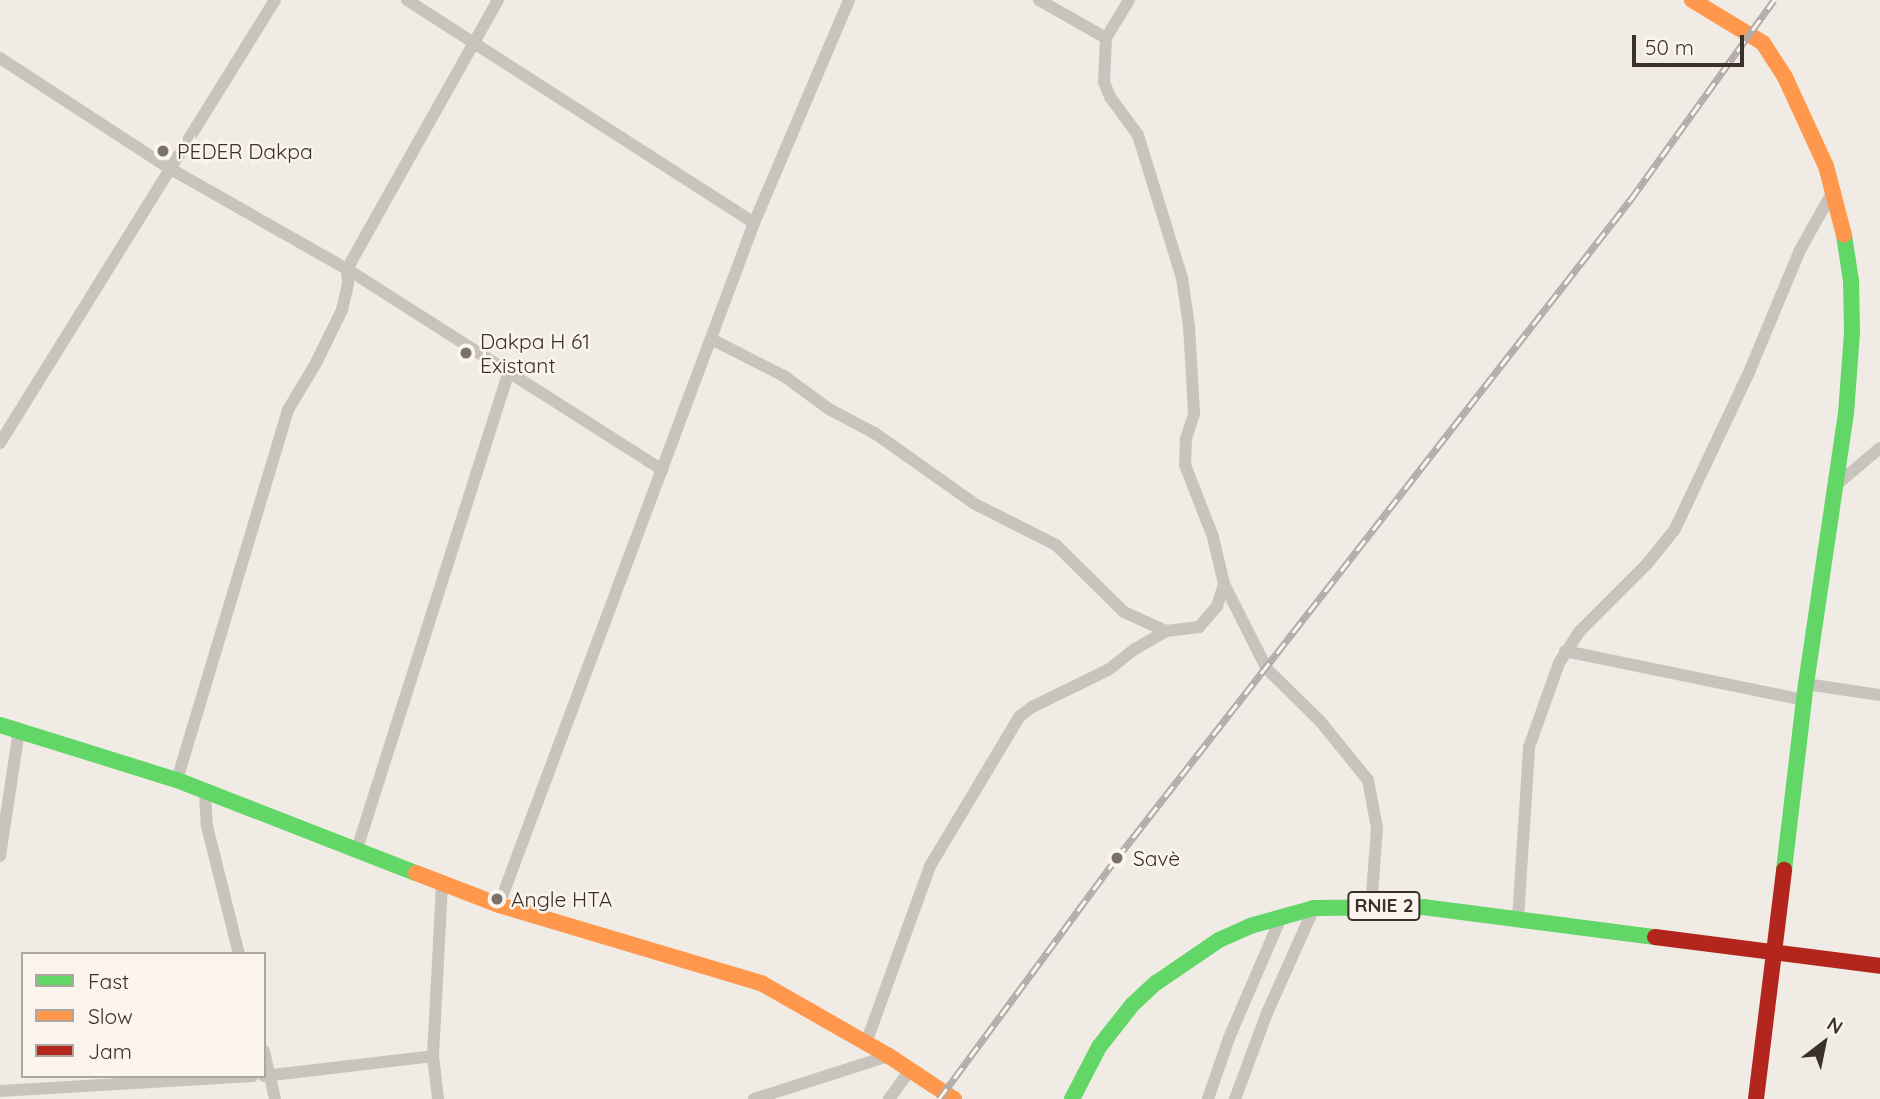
<!DOCTYPE html>
<html>
<head>
<meta charset="utf-8">
<style>
	body { margin:0 }
	#map { position:relative; width:1880px; height:1099px; overflow:hidden; background:#f0ebe5; font-family:Quicksand,sans-serif }
	div>[style] { position:absolute }
	[style*='--x'] { left:calc(var(--x)*1px); top:calc(var(--y)*1px); width:calc(var(--w)*1px); rotate:calc(var(--a)*1deg) }
	.street>* { height:12px; margin:-6px; padding:0 6px; transform-origin:6px; border-radius:6px; background:#c9c3be }
	.fast>* { height:16px; margin:-8px; padding:0 8px; transform-origin:8px; border-radius:8px; background:#63d668 }
	.slow>* { height:16px; margin:-8px; padding:0 8px; transform-origin:8px; border-radius:8px; background:#ff974d }
	.jam>* { height:16px; margin:-8px; padding:0 8px; transform-origin:8px; border-radius:8px; background:#b3261e }
	.rail>* { height:7px; margin-top:-3.5px; transform-origin:0; background:repeating-linear-gradient(90deg,#fbf5ee 0 13px,#b1aca8 0 26px); box-sizing:border-box; border-block:2px solid #b1aca8 }
	.dots>* { width:19px; height:19px; translate:-50% -50%; box-sizing:border-box; border:4px solid #fbf5ee; border-radius:50% }
	span { translate:-50% -50%; white-space:nowrap; text-align:center; line-height:1.15; -webkit-text-stroke:5px #fbf5ee; paint-order:stroke }
	.shield-label span { padding:2px 5px; background:#fbf5ee; border:2px solid; border-radius:5px; -webkit-text-stroke-width:0 }
	.shield-label { font-size:19px; color:#3b302b; font-weight:700 }
	.poi-label { font-size:21px; color:#3b302b }
	.left { translate:0 -50%; text-align:left }
	.legend { position:absolute; left:21px; top:952px; width:245px; height:126px; box-sizing:border-box; background:#fbf5ee; border:2px solid #aea6a0; margin:0; padding:9px 12px; list-style:none; font-size:21px; color:#3b302b }
	.legend li { display:flex; align-items:center; gap:14px; height:35px }
	.legend b { width:35px; border:2px solid #aea6a0 }
	.north { position:absolute; left:1789px; top:1008px; width:70px; height:70px; -webkit-text-stroke:5px #fbf5ee; paint-order:stroke; rotate:32deg; font-size:19px; font-weight:700; line-height:28px; text-align:center; color:#3b302b }
	.north::after { content:''; display:block; margin:auto; width:24px; height:32px; background:#3b302b; clip-path:polygon(50% 0,100% 100%,50% 72%,0 100%) }
	.scale { position:absolute; left:1632px; top:35px; width:112px; height:32px; box-sizing:border-box; border:4px solid #3b302b; border-top:0; padding-left:9px; font-size:21px; line-height:24px; white-space:nowrap; color:#3b302b; -webkit-text-stroke:5px #fbf5ee; paint-order:stroke }
</style>
</head>
<body>
<div id="map">
	<div class="street">
		<div style="--x:407;--y:0;--w:412;--a:32.7"></div>
		<div style="--x:1039;--y:0;--w:77;--a:29.6"></div>
		<div style="--x:1106;--y:38;--w:44;--a:92.6"></div>
		<div style="--x:1104;--y:82;--w:16;--a:68"></div>
		<div style="--x:1110;--y:97;--w:47;--a:53.6"></div>
		<div style="--x:1138;--y:135;--w:150;--a:72.9"></div>
		<div style="--x:1182;--y:278;--w:49;--a:81.7"></div>
		<div style="--x:1189;--y:326;--w:88;--a:86.7"></div>
		<div style="--x:1194;--y:414;--w:25;--a:108"></div>
		<div style="--x:1186;--y:438;--w:27;--a:92"></div>
		<div style="--x:1185;--y:465;--w:77;--a:68.7"></div>
		<div style="--x:1213;--y:537;--w:48;--a:76.8"></div>
		<div style="--x:1224;--y:584;--w:95;--a:63.2"></div>
		<div style="--x:1267;--y:669;--w:74;--a:44.5"></div>
		<div style="--x:1320;--y:721;--w:76;--a:50.9"></div>
		<div style="--x:1368;--y:780;--w:49;--a:79.4"></div>
		<div style="--x:1377;--y:828;--w:79;--a:94.3"></div>
		<div style="--x:1106;--y:38;--w:44;--a:-58.8"></div>
		<div style="--x:0;--y:58;--w:202;--a:33.1"></div>
		<div style="--x:169;--y:168;--w:205;--a:29.6"></div>
		<div style="--x:347;--y:269;--w:374;--a:32.5"></div>
		<div style="--x:711;--y:339;--w:82;--a:26.9"></div>
		<div style="--x:784;--y:376;--w:56;--a:36.3"></div>
		<div style="--x:829;--y:409;--w:53;--a:28"></div>
		<div style="--x:876;--y:434;--w:121;--a:35.3"></div>
		<div style="--x:975;--y:504;--w:91;--a:26.8"></div>
		<div style="--x:1056;--y:545;--w:95;--a:44.6"></div>
		<div style="--x:1124;--y:612;--w:46;--a:24.3"></div>
		<div style="--x:0;--y:443;--w:521;--a:-58.17"></div>
		<div style="--x:1835;--y:486;--w:59;--a:-40.2"></div>
		<div style="--x:1565;--y:651;--w:243;--a:11.6"></div>
		<div style="--x:1806;--y:684;--w:75;--a:8.5"></div>
		<div style="--x:177;--y:780;--w:386;--a:-73.3"></div>
		<div style="--x:288;--y:410;--w:55;--a:-59.2"></div>
		<div style="--x:316;--y:363;--w:59;--a:-63.9"></div>
		<div style="--x:342;--y:310;--w:27;--a:-77"></div>
		<div style="--x:348;--y:284;--w:15;--a:-94"></div>
		<div style="--x:347;--y:269;--w:308;--a:-60.7"></div>
		<div style="--x:205;--y:792;--w:34;--a:87"></div>
		<div style="--x:207;--y:826;--w:132;--a:76"></div>
		<div style="--x:357;--y:849;--w:502;--a:-72.36"></div>
		<div style="--x:0;--y:856;--w:126;--a:-81.4"></div>
		<div style="--x:499;--y:905;--w:728;--a:-69.5"></div>
		<div style="--x:754;--y:223;--w:242;--a:-66.9"></div>
		<div style="--x:1518;--y:919;--w:172;--a:-86.3"></div>
		<div style="--x:1529;--y:747;--w:89;--a:-70.3"></div>
		<div style="--x:1559;--y:663;--w:38;--a:-57"></div>
		<div style="--x:1580;--y:631;--w:95;--a:-45"></div>
		<div style="--x:1647;--y:564;--w:45;--a:-51.3"></div>
		<div style="--x:1675;--y:529;--w:176;--a:-64.7"></div>
		<div style="--x:1750;--y:370;--w:128;--a:-67.4"></div>
		<div style="--x:1799;--y:252;--w:70;--a:-60.9"></div>
		<div style="--x:866;--y:1043;--w:188;--a:-70.1"></div>
		<div style="--x:930;--y:866;--w:174;--a:-59.1"></div>
		<div style="--x:1019;--y:717;--w:16;--a:-38"></div>
		<div style="--x:1032;--y:707;--w:85;--a:-26"></div>
		<div style="--x:1108;--y:670;--w:34;--a:-38"></div>
		<div style="--x:1135;--y:649;--w:36;--a:-30"></div>
		<div style="--x:1166;--y:631;--w:33;--a:-7"></div>
		<div style="--x:1199;--y:627;--w:28;--a:-49"></div>
		<div style="--x:1217;--y:606;--w:23;--a:-72"></div>
		<div style="--x:264;--y:1051;--w:49;--a:77.1"></div>
		<div style="--x:264;--y:1076;--w:170;--a:-6.7"></div>
		<div style="--x:0;--y:1091;--w:253;--a:-3.4"></div>
		<div style="--x:438;--y:1099;--w:43;--a:-96.6"></div>
		<div style="--x:433;--y:1056;--w:172;--a:-87"></div>
		<div style="--x:754;--y:1099;--w:142;--a:-17.7"></div>
		<div style="--x:889;--y:1099;--w:36;--a:-54"></div>
		<div style="--x:1208;--y:1099;--w:65;--a:-71"></div>
		<div style="--x:1229;--y:1038;--w:132;--a:-66.7"></div>
		<div style="--x:1235;--y:1099;--w:92;--a:-69.6"></div>
		<div style="--x:1267;--y:1013;--w:115;--a:-65.9"></div>
	</div>
	<div class="fast">
		<div style="--x:0;--y:725;--w:185;--a:17.3"></div>
		<div style="--x:177;--y:780;--w:256;--a:21.3"></div>
		<div style="--x:1784;--y:870;--w:187;--a:-83.3"></div>
		<div style="--x:1806;--y:684;--w:273;--a:-81.6"></div>
		<div style="--x:1846;--y:414;--w:82;--a:-85.8"></div>
		<div style="--x:1852;--y:332;--w:51;--a:-91.1"></div>
		<div style="--x:1851;--y:281;--w:47;--a:-98.7"></div>
		<div style="--x:1072;--y:1099;--w:59;--a:-62.6"></div>
		<div style="--x:1099;--y:1047;--w:53;--a:-51.8"></div>
		<div style="--x:1132;--y:1005;--w:33;--a:-43"></div>
		<div style="--x:1156;--y:983;--w:76;--a:-34.3"></div>
		<div style="--x:1219;--y:940;--w:34;--a:-24"></div>
		<div style="--x:1250;--y:926;--w:66;--a:-15.7"></div>
		<div style="--x:1314;--y:908;--w:109;--a:-0.5"></div>
		<div style="--x:1423;--y:907;--w:234;--a:7.4"></div>
	</div>
	<div class="slow">
		<div style="--x:1692;--y:0;--w:83;--a:31.2"></div>
		<div style="--x:1763;--y:43;--w:40;--a:57.1"></div>
		<div style="--x:1785;--y:77;--w:98;--a:65.3"></div>
		<div style="--x:1826;--y:166;--w:71;--a:75.4"></div>
		<div style="--x:416;--y:873;--w:89;--a:21.1"></div>
		<div style="--x:499;--y:905;--w:273;--a:16.6"></div>
		<div style="--x:761;--y:983;--w:147;--a:29.7"></div>
		<div style="--x:889;--y:1056;--w:78;--a:33.5"></div>
	</div>
	<div class="jam">
		<div style="--x:1655;--y:937;--w:227;--a:7.3"></div>
		<div style="--x:1756;--y:1099;--w:231;--a:-83"></div>
	</div>
	<div class="rail">
		<div style="--x:939;--y:1099;--w:300;--a:-53.6"></div>
		<div style="--x:1117;--y:858;--w:836;--a:-52.05"></div>
		<div style="--x:1631;--y:199;--w:245;--a:-54.3"></div>
	</div>
	<div class="dots">
		<div style="left:163px;top:151px;background:#7a716c"></div>
		<div style="left:466px;top:353px;background:#7a716c"></div>
		<div style="left:1117px;top:858px;background:#7a716c"></div>
		<div style="left:497px;top:899px;background:#7a716c"></div>
	</div>
	<div class="shield-label">
		<span style="left:1384px;top:906px">RNIE 2</span>
	</div>
	<div class="poi-label">
		<span class="left" style="left:177px;top:151px">PEDER Dakpa</span>
		<span class="left" style="left:480px;top:353px">Dakpa H 61<br>Existant</span>
		<span class="left" style="left:1133px;top:858px">Savè</span>
		<span class="left" style="left:511px;top:899px">Angle HTA</span>
	</div>
	<ul class="legend">
	<li><b style="height:9px;background:#63d668"></b>Fast</li>
	<li><b style="height:9px;background:#ff974d"></b>Slow</li>
	<li><b style="height:9px;background:#b3261e"></b>Jam</li>
	</ul>
	<div class="north">N</div>
	<div class="scale">50 m</div>
</div>
</body>
</html>
